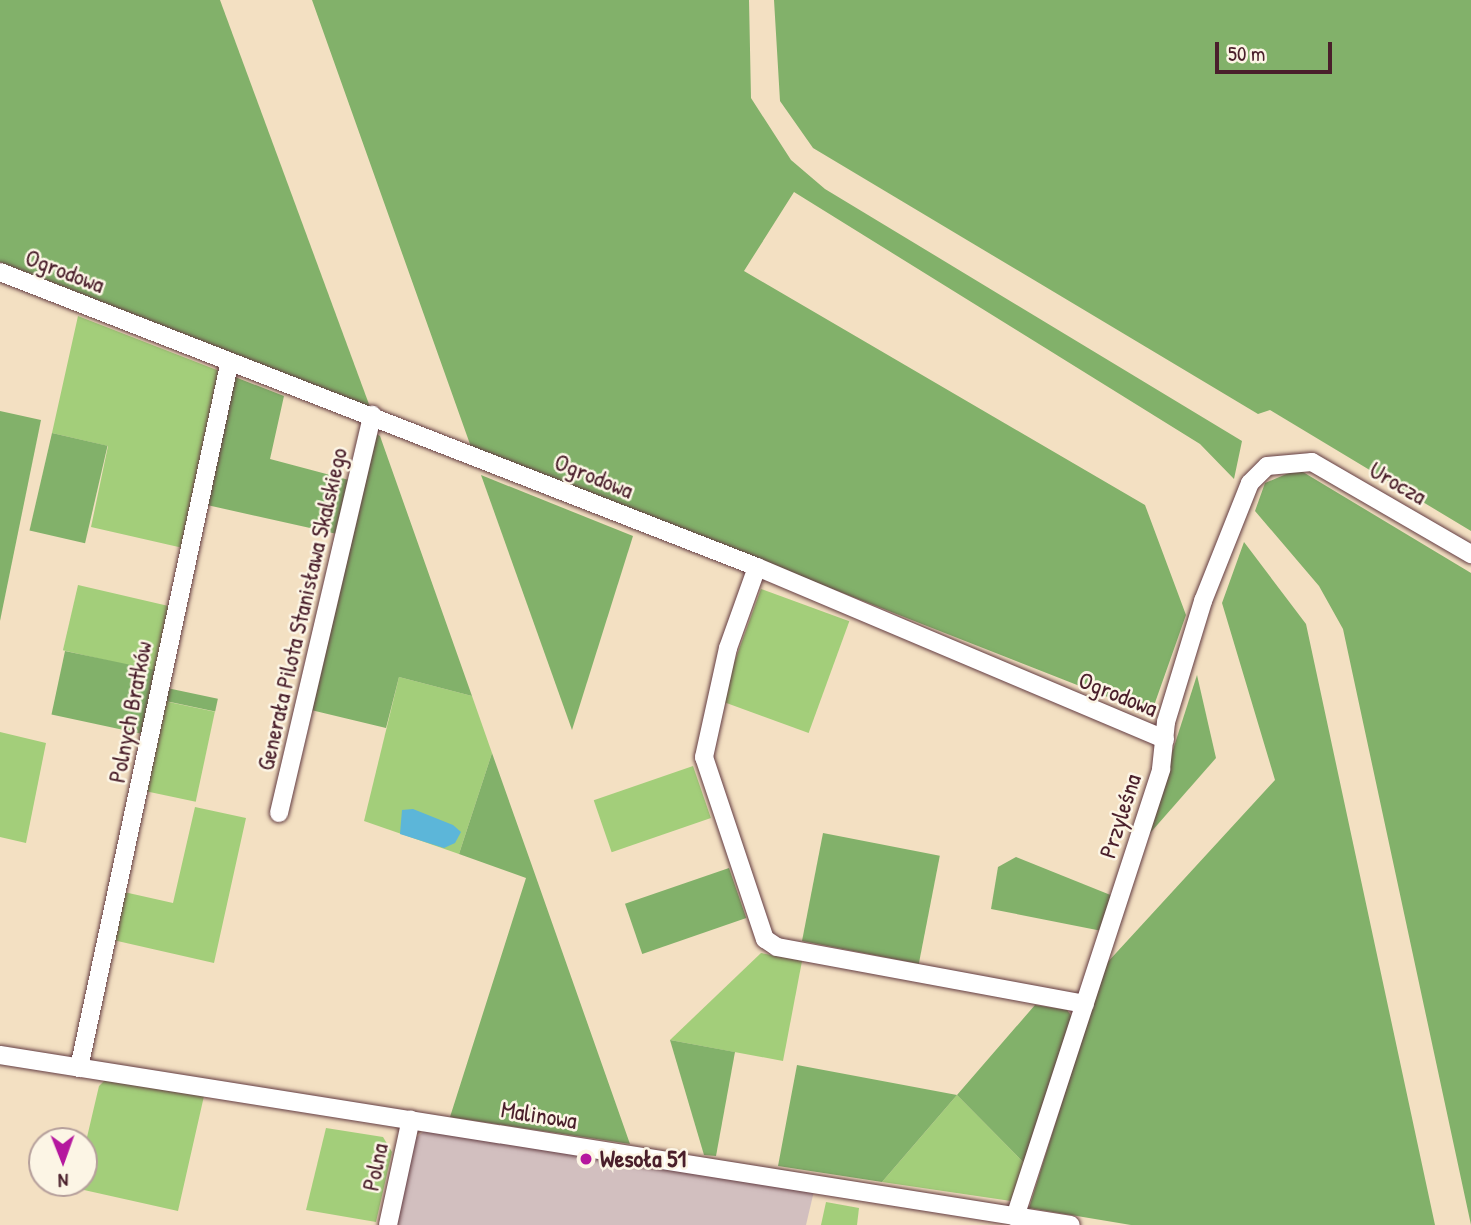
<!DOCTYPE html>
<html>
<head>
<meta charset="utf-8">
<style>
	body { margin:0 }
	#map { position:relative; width:1471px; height:1225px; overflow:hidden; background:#f3e0c2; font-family:"Patrick Hand",sans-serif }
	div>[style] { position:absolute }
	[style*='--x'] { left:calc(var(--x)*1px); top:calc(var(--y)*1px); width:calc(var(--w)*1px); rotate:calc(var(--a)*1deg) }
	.industrial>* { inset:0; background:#d2bfbf }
	.green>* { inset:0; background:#a3ce7a; transform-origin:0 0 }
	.forest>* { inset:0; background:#82b16a; transform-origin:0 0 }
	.water>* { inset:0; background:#5cb6d9 }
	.roads { filter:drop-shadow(0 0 2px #633c42) drop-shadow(0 0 2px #633c42) }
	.street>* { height:18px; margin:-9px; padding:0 9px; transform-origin:9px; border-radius:9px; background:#fff }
	.dots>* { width:19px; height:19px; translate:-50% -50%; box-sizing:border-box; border:4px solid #fcf5e5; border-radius:50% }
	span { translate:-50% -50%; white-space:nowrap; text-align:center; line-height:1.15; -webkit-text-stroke:5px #fcf5e5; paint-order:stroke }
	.street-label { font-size:24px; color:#4a1f2b }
	.poi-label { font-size:24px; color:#4a1f2b; font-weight:700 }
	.left { translate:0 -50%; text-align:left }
	.north { position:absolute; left:28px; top:1127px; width:70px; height:70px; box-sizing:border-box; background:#fcf5e5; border:2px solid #b59f9b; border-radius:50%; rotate:179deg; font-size:19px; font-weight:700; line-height:28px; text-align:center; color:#4a1f2b }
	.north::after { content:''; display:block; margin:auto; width:24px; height:32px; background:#b5179e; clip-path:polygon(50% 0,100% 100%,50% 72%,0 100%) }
	.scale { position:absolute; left:1215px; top:42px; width:117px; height:32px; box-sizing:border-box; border:4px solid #4a1f2b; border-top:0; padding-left:9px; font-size:21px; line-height:24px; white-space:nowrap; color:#4a1f2b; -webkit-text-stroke:5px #fcf5e5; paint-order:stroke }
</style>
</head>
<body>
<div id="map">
	<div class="industrial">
		<div style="clip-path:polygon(427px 1129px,814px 1191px,806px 1225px,393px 1225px,413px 1140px)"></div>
	</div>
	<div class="green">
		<div style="clip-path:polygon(78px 316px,222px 372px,183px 548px,91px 527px,108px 446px,52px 433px)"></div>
		<div style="left:78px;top:585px;width:94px;height:67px;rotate:13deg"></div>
		<div style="left:761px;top:589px;width:94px;height:119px;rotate:20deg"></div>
		<div style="clip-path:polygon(399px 677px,472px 696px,492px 753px,459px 854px,364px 821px)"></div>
		<div style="left:164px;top:701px;width:52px;height:92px;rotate:12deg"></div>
		<div style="clip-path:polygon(0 732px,46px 743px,26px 843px,0 837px)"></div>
		<div style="left:693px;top:766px;width:55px;height:105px;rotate:71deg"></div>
		<div style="clip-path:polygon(195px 807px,246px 818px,214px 963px,113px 940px,124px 892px,173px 903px)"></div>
		<div style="clip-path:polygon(761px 953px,802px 961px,783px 1061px,670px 1040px)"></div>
		<div style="clip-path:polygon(106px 1079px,204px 1096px,178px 1211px,75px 1188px,84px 1183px,84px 1150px,99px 1086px)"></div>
		<div style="clip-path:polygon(957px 1095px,1027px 1166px,1011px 1201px,882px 1182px)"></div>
		<div style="clip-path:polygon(326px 1128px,383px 1137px,392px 1152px,376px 1222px,306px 1210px)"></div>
		<div style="clip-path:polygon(826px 1202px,859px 1208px,857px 1225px,821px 1225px)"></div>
	</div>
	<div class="forest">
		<div style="clip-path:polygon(0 0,220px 0,370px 407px,0 262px)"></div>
		<div style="clip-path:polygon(312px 0,749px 0,751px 98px,791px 160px,825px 189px,1242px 441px,1234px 479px,1200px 444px,794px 192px,744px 271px,1145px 505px,1186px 615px,1151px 714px,471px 447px)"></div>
		<div style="clip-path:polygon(774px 0,1471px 0,1471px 531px,1270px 410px,1258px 414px,813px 148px,780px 101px)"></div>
		<div style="clip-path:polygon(235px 377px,284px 396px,270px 459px,349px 480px,337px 534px,207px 505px)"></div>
		<div style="clip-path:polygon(0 411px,41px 420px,0 621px)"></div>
		<div style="clip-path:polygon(373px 432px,380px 436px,472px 696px,399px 677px,386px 728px,311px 710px)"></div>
		<div style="left:52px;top:433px;width:57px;height:100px;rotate:13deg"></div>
		<div style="clip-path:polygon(1298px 469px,1471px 573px,1471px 1225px,1343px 629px,1319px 586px,1255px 511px,1265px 483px)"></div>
		<div style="clip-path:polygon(481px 475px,633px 536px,572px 730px)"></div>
		<div style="clip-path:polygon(1244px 542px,1306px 624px,1435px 1225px,1131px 1225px,1029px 1208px,1105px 965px,1275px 780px,1222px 603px)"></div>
		<div style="left:65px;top:651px;width:93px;height:65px;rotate:12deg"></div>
		<div style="clip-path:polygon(1197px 675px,1216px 758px,1144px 840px)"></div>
		<div style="left:167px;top:688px;width:52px;height:13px;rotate:12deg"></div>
		<div style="clip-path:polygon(492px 753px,531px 863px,630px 1144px,450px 1117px,526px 878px,459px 854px)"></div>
		<div style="left:823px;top:833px;width:119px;height:110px;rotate:11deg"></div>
		<div style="clip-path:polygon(1016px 857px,1113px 896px,1102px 931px,991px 909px,998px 867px)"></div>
		<div style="left:729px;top:868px;width:53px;height:110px;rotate:71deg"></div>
		<div style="clip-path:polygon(1035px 1005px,1067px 1010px,1074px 1019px,1027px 1166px,957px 1095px,882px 1182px,778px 1166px,797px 1065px,957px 1095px)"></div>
		<div style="clip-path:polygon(670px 1040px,735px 1052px,716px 1156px,704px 1155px)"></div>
	</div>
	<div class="water">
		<div style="clip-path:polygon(413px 809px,453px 825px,461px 832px,455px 843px,444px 848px,400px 834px,402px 810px)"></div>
	</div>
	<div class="roads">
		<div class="street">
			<div style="--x:0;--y:272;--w:812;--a:21.29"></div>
			<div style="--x:757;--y:567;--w:443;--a:22.9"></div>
			<div style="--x:757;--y:567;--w:86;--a:109.7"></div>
			<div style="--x:728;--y:648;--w:112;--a:102.4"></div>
			<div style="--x:704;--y:757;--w:192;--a:71.5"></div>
			<div style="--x:765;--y:939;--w:14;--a:34"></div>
			<div style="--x:777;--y:947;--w:313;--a:10.5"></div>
			<div style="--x:279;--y:813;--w:409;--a:-76.8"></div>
			<div style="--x:0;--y:1055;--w:1084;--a:9.02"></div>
			<div style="--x:79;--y:1068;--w:719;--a:-77.96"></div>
			<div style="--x:1015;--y:1217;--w:471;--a:-71.9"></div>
			<div style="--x:1161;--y:769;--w:47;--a:-83.9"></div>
			<div style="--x:1166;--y:722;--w:127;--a:-73"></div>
			<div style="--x:1203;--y:601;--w:127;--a:-68.3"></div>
			<div style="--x:1250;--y:483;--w:24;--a:-45"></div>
			<div style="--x:1267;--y:466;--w:45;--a:-5.1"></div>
			<div style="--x:1312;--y:462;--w:184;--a:30.1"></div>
			<div style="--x:388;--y:1225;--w:108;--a:-77.8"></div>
		</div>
	</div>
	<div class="dots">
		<div style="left:586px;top:1159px;background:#b5179e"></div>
	</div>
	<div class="street-label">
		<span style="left:65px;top:271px;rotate:21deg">Ogrodowa</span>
		<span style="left:594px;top:476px;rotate:22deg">Ogrodowa</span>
		<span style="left:1398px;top:483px;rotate:30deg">Urocza</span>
		<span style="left:302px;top:609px;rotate:-77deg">Generała Pilota Stanisława Skalskiego</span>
		<span style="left:1118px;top:694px;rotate:22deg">Ogrodowa</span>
		<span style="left:130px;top:712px;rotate:-79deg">Polnych Bratków</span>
		<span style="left:1120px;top:816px;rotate:-72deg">Przyleśna</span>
		<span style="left:539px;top:1115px;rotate:9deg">Malinowa</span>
		<span style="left:375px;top:1167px;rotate:-78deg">Polna</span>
	</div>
	<div class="poi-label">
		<span class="left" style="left:600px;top:1159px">Wesoła 51</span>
	</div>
	<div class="north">N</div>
	<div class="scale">50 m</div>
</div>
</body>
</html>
